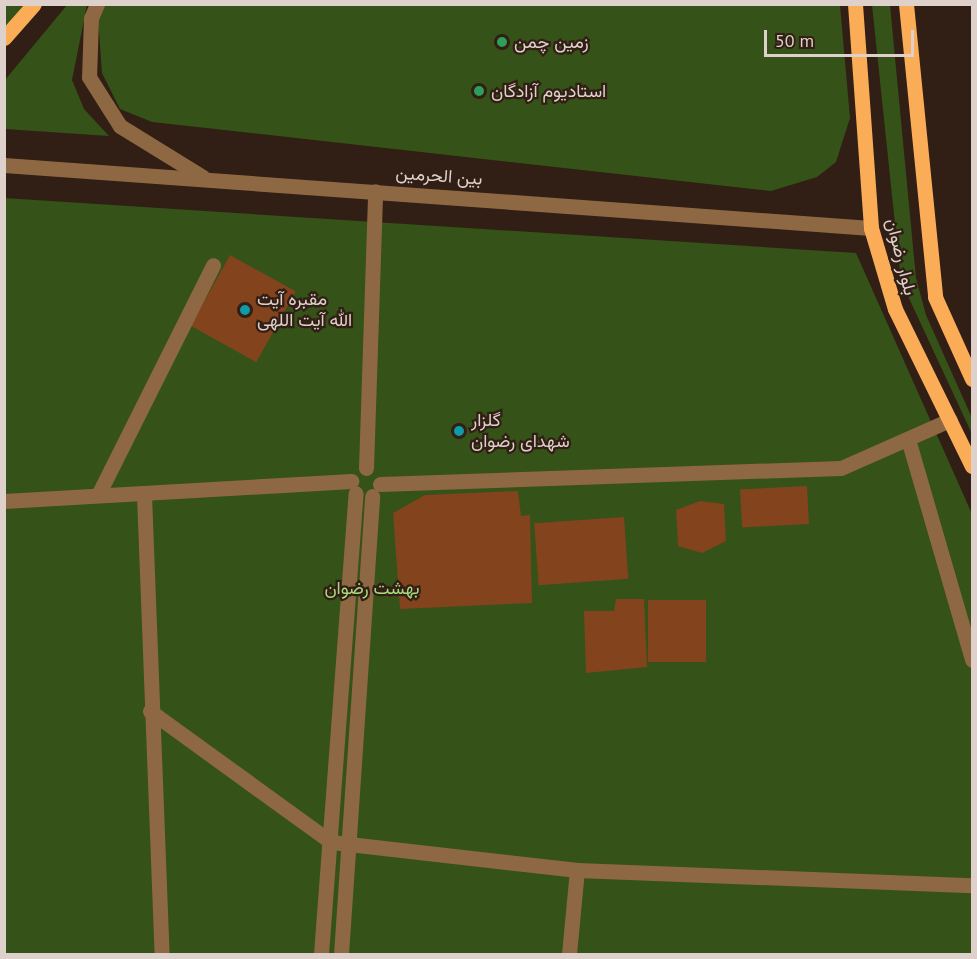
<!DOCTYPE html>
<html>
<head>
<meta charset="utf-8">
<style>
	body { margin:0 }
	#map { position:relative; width:977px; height:959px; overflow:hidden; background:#311e14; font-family:"PT Sans",Vazirmatn,sans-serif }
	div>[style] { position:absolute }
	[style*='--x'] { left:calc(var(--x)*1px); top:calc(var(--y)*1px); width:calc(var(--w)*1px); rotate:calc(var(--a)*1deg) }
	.green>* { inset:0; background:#355218 }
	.building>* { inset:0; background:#83431d; transform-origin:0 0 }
	.minor>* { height:15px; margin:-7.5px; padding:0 7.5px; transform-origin:7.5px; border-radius:7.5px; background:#8e6842 }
	.major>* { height:15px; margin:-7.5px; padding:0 7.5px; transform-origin:7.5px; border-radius:7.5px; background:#fbac57 }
	.dots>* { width:16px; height:16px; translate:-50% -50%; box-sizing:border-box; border:3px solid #311e14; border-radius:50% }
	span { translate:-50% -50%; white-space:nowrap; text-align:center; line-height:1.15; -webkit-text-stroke:4.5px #311e14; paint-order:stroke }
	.poi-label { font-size:18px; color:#ded0ca }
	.left { translate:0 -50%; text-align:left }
	.street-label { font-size:18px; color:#ded0ca }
	.park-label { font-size:18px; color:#a7d97d }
	.frame { position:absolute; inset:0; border:6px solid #ded0ca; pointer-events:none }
	.scale { position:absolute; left:764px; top:30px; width:150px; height:27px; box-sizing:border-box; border:3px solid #ded0ca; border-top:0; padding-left:8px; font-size:18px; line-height:21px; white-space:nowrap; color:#ded0ca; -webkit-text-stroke:4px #311e14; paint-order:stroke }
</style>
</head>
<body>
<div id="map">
	<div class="green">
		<div style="clip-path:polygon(5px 4px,25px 5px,5px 28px)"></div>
		<div style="clip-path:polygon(103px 4px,840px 5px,850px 118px,836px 162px,817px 177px,771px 191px,152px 122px,120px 109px,102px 73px,98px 18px)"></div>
		<div style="clip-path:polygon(67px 5px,87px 5px,72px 80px,84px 109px,109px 136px,5px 129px,5px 80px)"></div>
		<div style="clip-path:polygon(872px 5px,890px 5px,916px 278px,926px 315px,972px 418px,972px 434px,901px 281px)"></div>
		<div style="clip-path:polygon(4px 198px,856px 253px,972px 514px,972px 954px,5px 954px)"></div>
	</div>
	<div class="building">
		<div style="left:230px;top:255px;width:75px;height:81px;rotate:29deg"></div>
		<div style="left:807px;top:486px;width:38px;height:67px;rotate:87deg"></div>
		<div style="clip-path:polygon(518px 491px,521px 516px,530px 515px,532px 603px,400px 609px,393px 513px,425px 495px)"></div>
		<div style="clip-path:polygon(700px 501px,724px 504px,726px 541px,702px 553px,678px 546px,676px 510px)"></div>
		<div style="left:624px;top:517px;width:62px;height:90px;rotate:86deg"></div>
		<div style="clip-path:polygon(616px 599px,644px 599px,647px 667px,586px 673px,584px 611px,614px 611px)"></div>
		<div style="left:706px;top:600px;width:62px;height:58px;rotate:90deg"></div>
	</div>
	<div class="minor">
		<div style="--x:97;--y:4;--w:15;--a:113"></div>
		<div style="--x:91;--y:18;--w:59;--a:91.9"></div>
		<div style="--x:89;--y:77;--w:58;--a:57.7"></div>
		<div style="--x:120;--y:126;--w:97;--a:31.6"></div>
		<div style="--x:4;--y:165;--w:869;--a:4.16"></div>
		<div style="--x:908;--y:439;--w:230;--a:73.8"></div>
		<div style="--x:366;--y:468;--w:277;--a:-88.1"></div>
		<div style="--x:380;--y:484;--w:461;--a:-2"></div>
		<div style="--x:841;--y:468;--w:119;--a:-23.8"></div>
		<div style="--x:98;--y:495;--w:257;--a:-63.4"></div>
		<div style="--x:144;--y:495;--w:459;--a:87.8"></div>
		<div style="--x:4;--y:501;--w:348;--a:-3.3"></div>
		<div style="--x:150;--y:711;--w:223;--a:35.9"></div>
		<div style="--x:331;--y:842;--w:248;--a:6.5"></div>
		<div style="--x:577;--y:870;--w:395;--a:2.2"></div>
		<div style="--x:321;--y:954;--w:462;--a:-85.7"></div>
		<div style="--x:341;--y:954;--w:459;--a:-86.1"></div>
		<div style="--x:569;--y:954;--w:84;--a:-84.6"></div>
	</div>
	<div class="major">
		<div style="--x:855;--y:4;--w:225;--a:85.9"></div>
		<div style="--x:871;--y:228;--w:84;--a:73.5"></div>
		<div style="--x:895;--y:309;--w:175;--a:63.9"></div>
		<div style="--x:906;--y:4;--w:294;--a:84.3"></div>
		<div style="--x:935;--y:297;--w:90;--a:65.7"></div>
		<div style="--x:4;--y:38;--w:45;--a:-48.6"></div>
	</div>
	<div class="dots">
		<div style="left:502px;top:42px;background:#2e9e5b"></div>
		<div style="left:479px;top:91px;background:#2e9e5b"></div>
		<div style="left:245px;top:310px;background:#0f9aa8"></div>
		<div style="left:459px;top:431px;background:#0f9aa8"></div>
	</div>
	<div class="poi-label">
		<span class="left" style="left:514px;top:42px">زمین چمن</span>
		<span class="left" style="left:491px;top:91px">استادیوم آزادگان</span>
		<span class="left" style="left:257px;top:310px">مقبره آیت<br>الله آیت اللهی</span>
		<span class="left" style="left:471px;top:431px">گلزار<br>شهدای رضوان</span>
	</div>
	<div class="street-label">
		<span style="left:439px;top:176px;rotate:4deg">بین الحرمین</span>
		<span style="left:901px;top:257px;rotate:76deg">بلوار رضوان</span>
	</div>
	<div class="park-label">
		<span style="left:372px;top:588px">بهشت رضوان</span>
	</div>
	<div class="frame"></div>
	<div class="scale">50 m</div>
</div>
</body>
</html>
